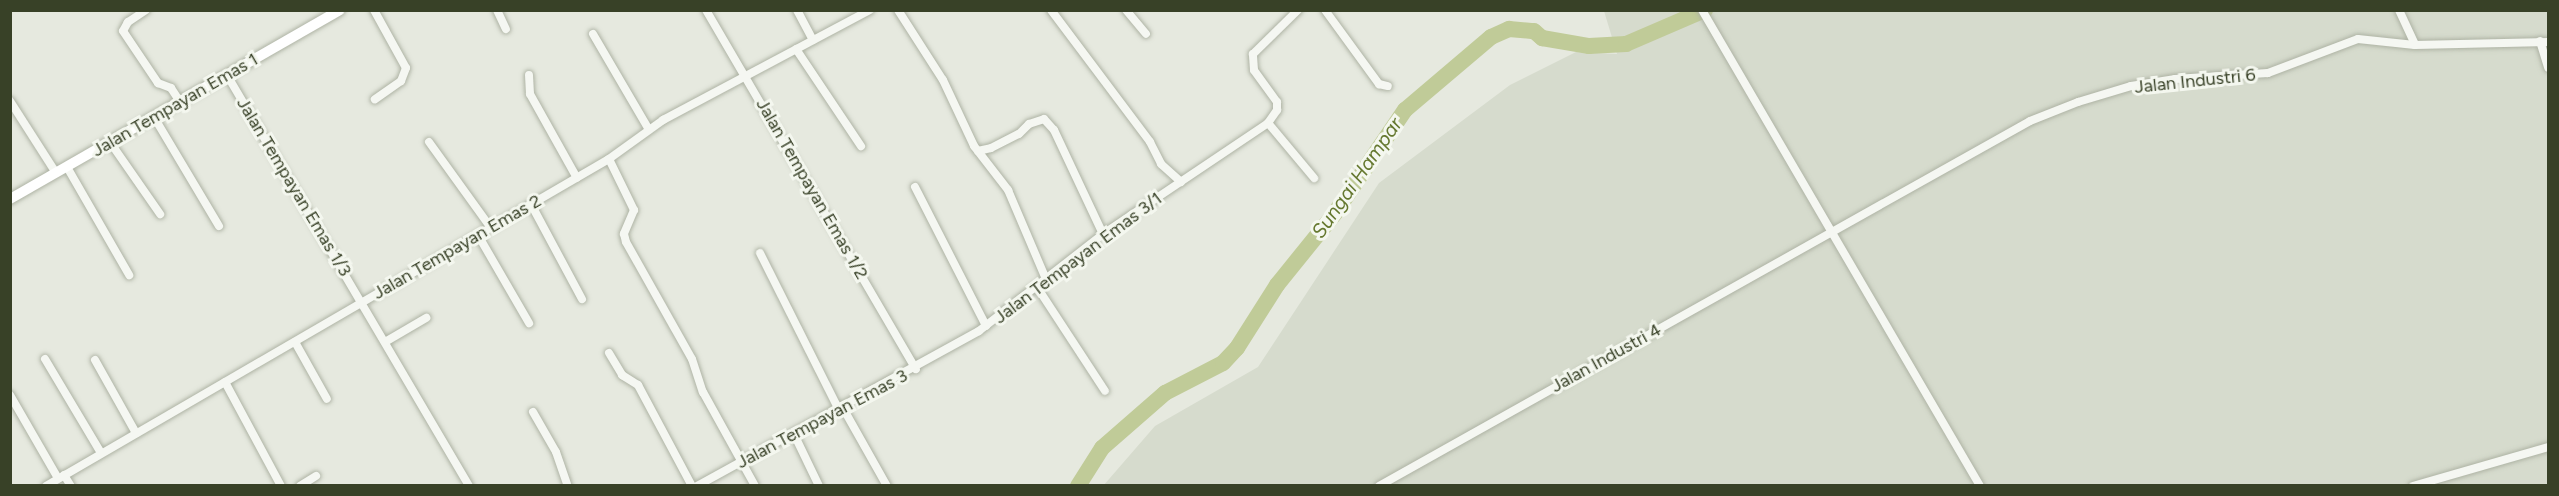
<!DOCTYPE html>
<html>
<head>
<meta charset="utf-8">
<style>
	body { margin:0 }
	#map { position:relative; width:2559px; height:496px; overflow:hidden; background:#e6e9df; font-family:Figtree,sans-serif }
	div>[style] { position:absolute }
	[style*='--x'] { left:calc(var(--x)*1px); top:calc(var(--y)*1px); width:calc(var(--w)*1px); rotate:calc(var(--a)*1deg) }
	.built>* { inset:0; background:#d6dbcd }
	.river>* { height:16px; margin:-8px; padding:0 8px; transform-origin:8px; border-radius:8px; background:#c0cb98 }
	.roads { filter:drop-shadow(0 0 2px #aeb3a4) drop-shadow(0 0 2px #aeb3a4) }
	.street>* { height:8px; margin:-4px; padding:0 4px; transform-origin:4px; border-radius:4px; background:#f5f7f2 }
	.secondary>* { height:10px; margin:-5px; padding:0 5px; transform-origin:5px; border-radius:5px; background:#fff }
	span { translate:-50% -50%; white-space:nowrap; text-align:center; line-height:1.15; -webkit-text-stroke:6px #f4f7ef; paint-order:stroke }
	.street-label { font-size:18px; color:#384127 }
	.water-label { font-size:20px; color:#65782f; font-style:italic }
	.frame { position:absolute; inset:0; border:12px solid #384127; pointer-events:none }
</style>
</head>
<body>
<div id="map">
	<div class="built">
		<div style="clip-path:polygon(1604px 11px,2548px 11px,2548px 485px,1103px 486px,1155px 426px,1258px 367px,1379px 183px,1510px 85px,1576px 52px,1617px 54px)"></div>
	</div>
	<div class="river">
		<div style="--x:1078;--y:486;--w:45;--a:-57.7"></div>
		<div style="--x:1102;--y:448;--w:84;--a:-41.1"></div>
		<div style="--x:1165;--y:393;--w:65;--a:-27.3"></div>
		<div style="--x:1223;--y:363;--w:21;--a:-47"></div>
		<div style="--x:1237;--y:348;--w:75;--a:-57.6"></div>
		<div style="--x:1277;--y:285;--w:92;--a:-51.1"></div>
		<div style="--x:1335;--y:213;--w:125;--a:-55.8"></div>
		<div style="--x:1405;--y:110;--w:113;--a:-40.3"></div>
		<div style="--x:1491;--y:37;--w:20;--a:-24"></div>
		<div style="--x:1509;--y:29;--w:25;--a:5"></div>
		<div style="--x:1534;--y:31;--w:11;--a:41"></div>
		<div style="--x:1542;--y:38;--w:48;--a:9.7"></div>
		<div style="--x:1589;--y:46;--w:37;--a:-3"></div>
		<div style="--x:1626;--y:44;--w:86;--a:-23.3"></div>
	</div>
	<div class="roads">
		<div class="street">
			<div style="--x:146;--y:10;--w:22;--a:146"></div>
			<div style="--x:128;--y:22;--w:10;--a:119"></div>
			<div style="--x:123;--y:31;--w:63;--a:56.1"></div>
			<div style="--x:158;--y:83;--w:14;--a:21"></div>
			<div style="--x:171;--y:88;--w:17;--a:57"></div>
			<div style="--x:374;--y:10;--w:66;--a:61.1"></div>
			<div style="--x:406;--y:68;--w:14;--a:111"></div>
			<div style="--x:401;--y:81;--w:32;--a:145"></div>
			<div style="--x:497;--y:10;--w:21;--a:65"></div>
			<div style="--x:706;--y:10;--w:416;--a:59.7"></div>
			<div style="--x:797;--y:10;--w:34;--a:62"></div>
			<div style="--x:898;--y:10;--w:83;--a:57.3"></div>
			<div style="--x:943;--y:80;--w:73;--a:64.8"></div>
			<div style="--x:974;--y:146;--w:56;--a:52.3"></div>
			<div style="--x:1008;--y:190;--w:97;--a:66.9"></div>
			<div style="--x:1051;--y:10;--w:165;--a:53.1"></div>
			<div style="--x:1150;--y:142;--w:25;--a:63"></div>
			<div style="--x:1161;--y:164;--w:27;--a:42"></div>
			<div style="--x:1126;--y:10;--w:31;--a:50"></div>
			<div style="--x:1325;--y:10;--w:92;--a:53.9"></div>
			<div style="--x:1379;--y:84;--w:9;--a:13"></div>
			<div style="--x:1702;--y:10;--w:551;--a:59.71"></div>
			<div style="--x:2399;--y:10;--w:38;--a:65"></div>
			<div style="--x:593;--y:34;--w:111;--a:59.7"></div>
			<div style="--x:2540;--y:41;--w:28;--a:73"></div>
			<div style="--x:796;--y:49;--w:117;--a:56.2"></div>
			<div style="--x:227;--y:75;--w:477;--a:59.5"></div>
			<div style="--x:529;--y:75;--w:19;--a:87"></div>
			<div style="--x:530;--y:94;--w:96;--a:60.8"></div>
			<div style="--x:10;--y:101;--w:85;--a:57.4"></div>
			<div style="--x:154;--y:117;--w:127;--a:59.2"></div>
			<div style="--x:1268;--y:123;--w:72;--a:50.1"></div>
			<div style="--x:110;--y:142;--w:88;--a:55.2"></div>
			<div style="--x:429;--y:142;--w:106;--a:54.2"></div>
			<div style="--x:978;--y:151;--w:13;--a:-13"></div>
			<div style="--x:991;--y:148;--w:31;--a:-27"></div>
			<div style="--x:1019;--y:134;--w:14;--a:-45"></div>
			<div style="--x:1029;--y:124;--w:16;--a:-18"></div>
			<div style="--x:1044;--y:119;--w:15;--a:48"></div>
			<div style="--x:1054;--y:130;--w:115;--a:64.8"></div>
			<div style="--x:609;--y:159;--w:57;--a:63.9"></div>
			<div style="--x:634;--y:210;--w:26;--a:113"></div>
			<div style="--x:624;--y:234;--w:8;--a:76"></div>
			<div style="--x:626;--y:242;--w:134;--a:60.6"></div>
			<div style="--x:692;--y:359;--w:35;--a:72"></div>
			<div style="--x:703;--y:392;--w:107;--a:61"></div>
			<div style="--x:67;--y:167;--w:125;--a:60.1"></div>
			<div style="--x:915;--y:187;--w:156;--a:62.9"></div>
			<div style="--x:531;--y:204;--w:108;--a:61.8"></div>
			<div style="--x:478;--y:235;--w:102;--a:59.9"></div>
			<div style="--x:760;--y:253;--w:176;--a:63.3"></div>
			<div style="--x:1037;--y:287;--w:124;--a:56.8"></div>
			<div style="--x:295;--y:342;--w:65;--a:60.7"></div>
			<div style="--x:385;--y:342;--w:48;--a:-30.3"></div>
			<div style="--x:609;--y:353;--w:26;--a:59"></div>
			<div style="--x:622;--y:375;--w:19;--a:32"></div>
			<div style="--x:638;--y:385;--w:115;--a:61.9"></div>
			<div style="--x:45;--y:359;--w:109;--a:59.2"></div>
			<div style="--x:95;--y:360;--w:84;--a:60.7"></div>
			<div style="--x:225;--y:382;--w:118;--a:61.7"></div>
			<div style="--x:10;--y:395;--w:96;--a:60"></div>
			<div style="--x:843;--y:408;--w:90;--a:60.6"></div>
			<div style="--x:533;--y:412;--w:46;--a:60.1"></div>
			<div style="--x:556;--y:452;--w:36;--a:71"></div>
			<div style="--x:794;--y:434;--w:58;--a:64.3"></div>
			<div style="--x:64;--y:475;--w:13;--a:58"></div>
			<div style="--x:46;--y:486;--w:651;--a:-30.15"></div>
			<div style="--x:609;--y:159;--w:67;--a:-35.8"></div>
			<div style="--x:663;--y:120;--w:234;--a:-28"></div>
			<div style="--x:300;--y:486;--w:19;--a:-32"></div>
			<div style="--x:697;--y:486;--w:322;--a:-28.8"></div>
			<div style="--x:979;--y:331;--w:157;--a:-38"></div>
			<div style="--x:1103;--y:234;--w:199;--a:-33.9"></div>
			<div style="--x:1268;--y:123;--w:16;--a:-55"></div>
			<div style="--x:1277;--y:110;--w:8;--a:-90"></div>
			<div style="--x:1277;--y:102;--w:39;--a:-126"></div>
			<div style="--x:1254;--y:70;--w:16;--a:-94"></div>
			<div style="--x:1253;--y:54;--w:63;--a:-44.4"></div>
			<div style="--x:1379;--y:486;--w:746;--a:-29.28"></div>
			<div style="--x:2030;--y:121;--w:52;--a:-21.6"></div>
			<div style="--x:2078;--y:102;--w:55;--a:-16.8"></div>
			<div style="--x:2131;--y:86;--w:45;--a:-9"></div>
			<div style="--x:2175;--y:79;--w:93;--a:-3.7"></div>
			<div style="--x:2268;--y:73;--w:96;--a:-20.7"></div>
			<div style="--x:2358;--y:39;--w:57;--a:6"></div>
			<div style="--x:2415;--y:45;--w:133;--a:-1.3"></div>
			<div style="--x:2413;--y:486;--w:141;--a:-16.1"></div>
		</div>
		<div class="secondary">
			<div style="--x:10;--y:199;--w:380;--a:-29.8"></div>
		</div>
	</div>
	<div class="street-label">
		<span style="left:2195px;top:81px;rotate:-6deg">Jalan Industri 6</span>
		<span style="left:175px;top:105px;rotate:-30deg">Jalan Tempayan Emas 1</span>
		<span style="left:294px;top:187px;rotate:59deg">Jalan Tempayan Emas 1/3</span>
		<span style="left:812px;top:189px;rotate:60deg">Jalan Tempayan Emas 1/2</span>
		<span style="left:457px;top:247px;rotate:-30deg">Jalan Tempayan Emas 2</span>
		<span style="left:1078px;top:258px;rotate:-37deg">Jalan Tempayan Emas 3/1</span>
		<span style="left:1606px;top:358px;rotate:-29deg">Jalan Industri 4</span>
		<span style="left:822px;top:419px;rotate:-28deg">Jalan Tempayan Emas 3</span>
	</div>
	<div class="water-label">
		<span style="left:1357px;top:178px;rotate:-55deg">Sungai Hampar</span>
	</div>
	<div class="frame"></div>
</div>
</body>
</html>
